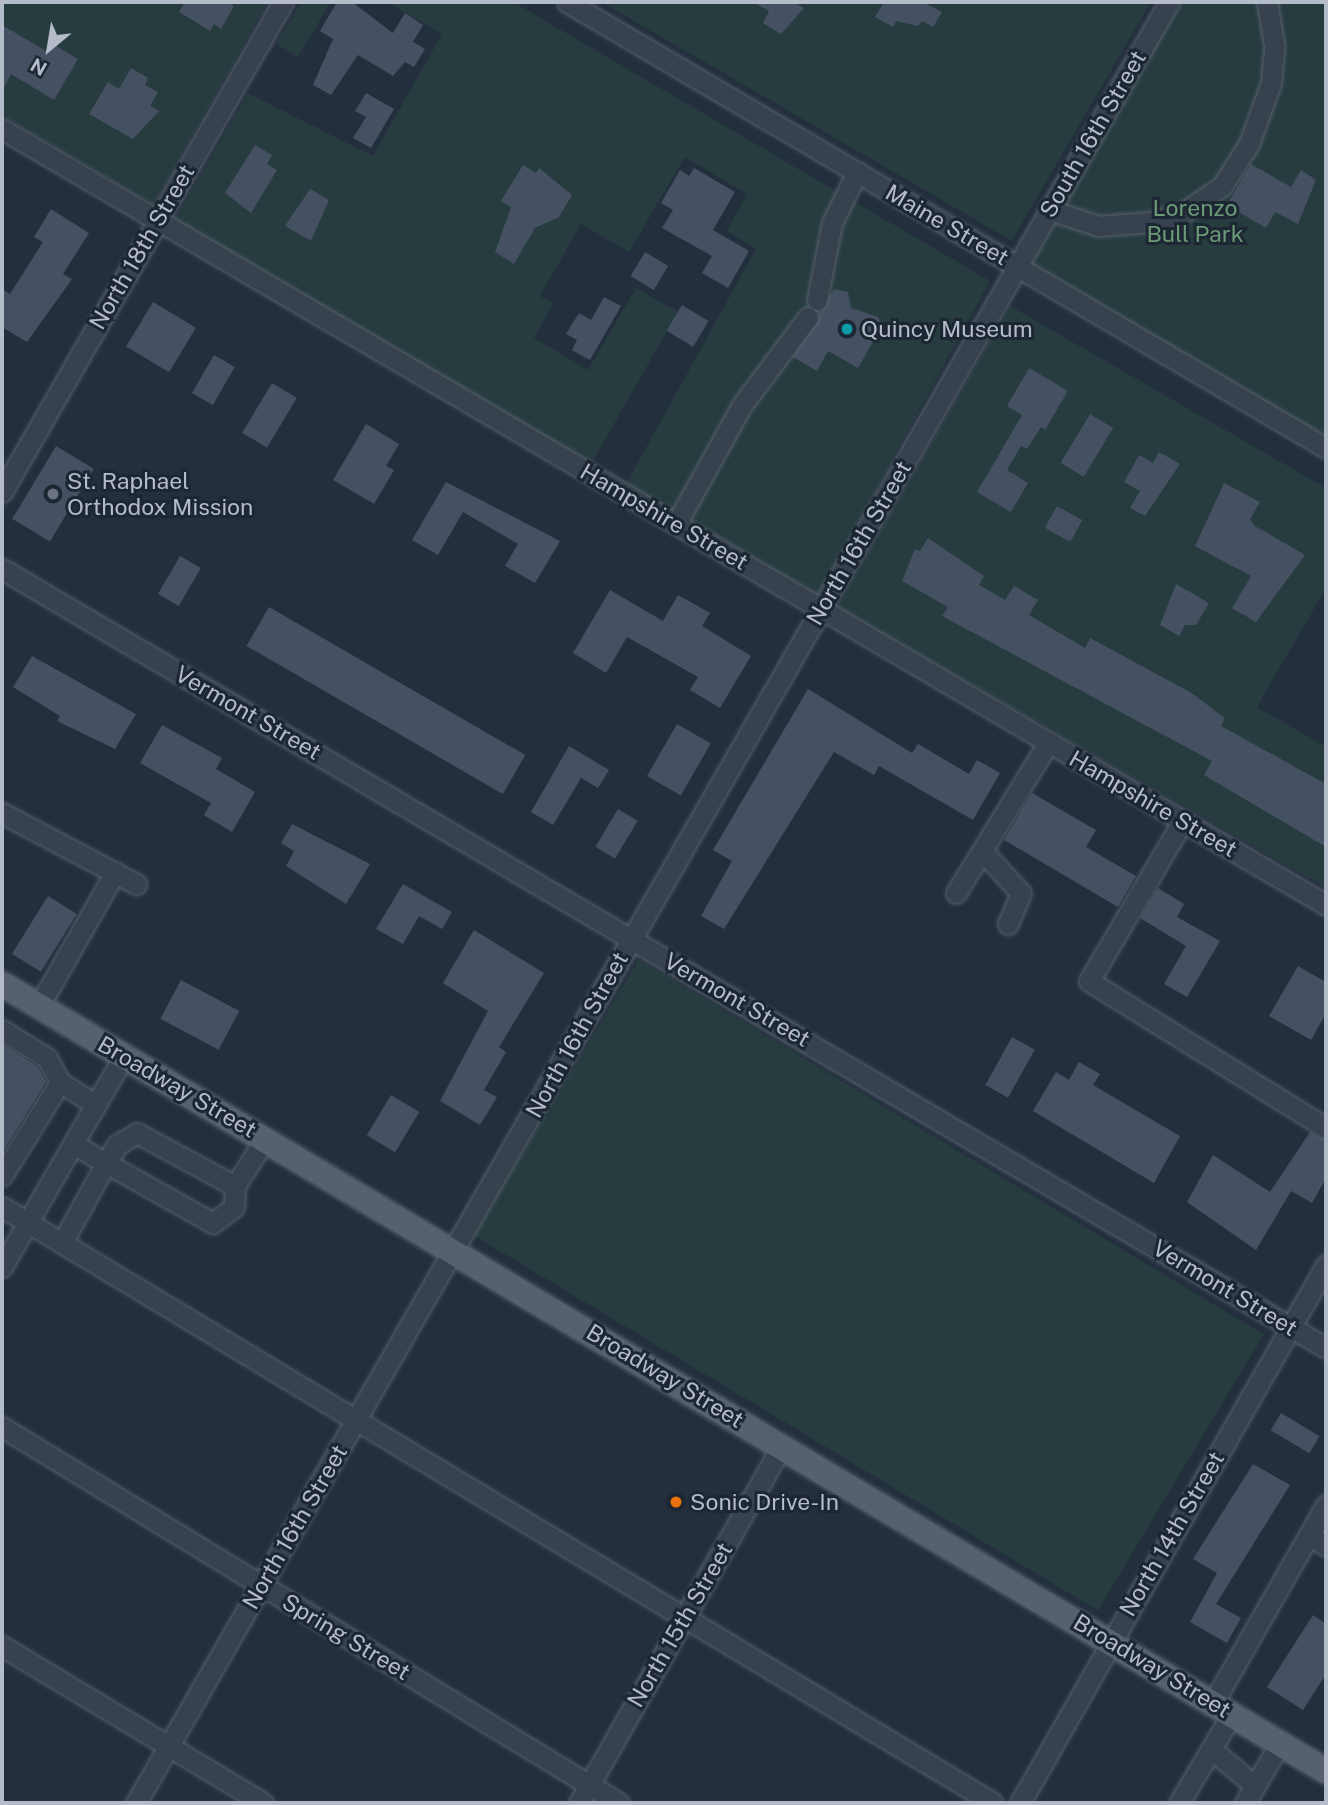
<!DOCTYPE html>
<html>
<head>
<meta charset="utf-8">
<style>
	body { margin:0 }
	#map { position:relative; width:1328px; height:1805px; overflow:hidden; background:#242f3e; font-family:"Public Sans",sans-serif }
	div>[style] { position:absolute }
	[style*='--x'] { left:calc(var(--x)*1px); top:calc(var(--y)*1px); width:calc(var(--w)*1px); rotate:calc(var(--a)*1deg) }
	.green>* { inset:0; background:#263c3f; transform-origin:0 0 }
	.building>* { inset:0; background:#455162; transform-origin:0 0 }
	.roads { filter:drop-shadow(0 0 2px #565f6c) drop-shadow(0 0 2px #565f6c) }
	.minor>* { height:19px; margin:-9.5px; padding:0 9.5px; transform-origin:9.5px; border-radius:9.5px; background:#38414e }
	.major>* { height:24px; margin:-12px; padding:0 12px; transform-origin:12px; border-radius:12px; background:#56606e }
	.dots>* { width:19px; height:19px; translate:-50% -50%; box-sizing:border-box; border:4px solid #1d2633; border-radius:50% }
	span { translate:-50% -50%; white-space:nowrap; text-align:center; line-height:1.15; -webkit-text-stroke:6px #1d2633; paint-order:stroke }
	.street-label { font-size:23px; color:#b4bcc9 }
	.park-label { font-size:23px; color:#6b9a76 }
	.poi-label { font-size:23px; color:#b4bcc9 }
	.left { translate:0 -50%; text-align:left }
	.frame { position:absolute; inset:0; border:4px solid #b4bcc9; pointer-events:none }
	.north { position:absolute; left:14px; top:14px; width:70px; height:70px; -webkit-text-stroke:5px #1d2633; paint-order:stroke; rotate:210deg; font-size:19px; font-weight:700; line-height:28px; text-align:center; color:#b4bcc9 }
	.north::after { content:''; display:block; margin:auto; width:24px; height:32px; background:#b4bcc9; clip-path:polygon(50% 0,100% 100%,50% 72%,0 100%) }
</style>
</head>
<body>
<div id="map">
	<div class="green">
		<div style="clip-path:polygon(2px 2px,268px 2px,153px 205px,2px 115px)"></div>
		<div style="clip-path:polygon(301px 2px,331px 2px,298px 57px,276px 44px)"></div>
		<div style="clip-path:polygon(387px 2px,513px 2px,990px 281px,818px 595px,626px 484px,756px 249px,727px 231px,747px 194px,685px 157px,629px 252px,581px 224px,540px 296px,553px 304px,534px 338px,588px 370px,636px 288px,678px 312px,591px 464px,175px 219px,248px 93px,373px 156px,442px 34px)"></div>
		<div style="clip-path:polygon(601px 2px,1151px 2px,1012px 241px)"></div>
		<div style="clip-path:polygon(1169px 2px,1326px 2px,1326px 449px,1016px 269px)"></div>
		<div style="clip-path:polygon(1010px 306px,1326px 488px,1326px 588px,1257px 707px,1326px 747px,1326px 888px,837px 607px)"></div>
		<div style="left:639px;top:959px;width:729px;height:322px;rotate:31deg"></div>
	</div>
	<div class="building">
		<div style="clip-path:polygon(185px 2px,226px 2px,234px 6px,221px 29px,214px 24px,210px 31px,179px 12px)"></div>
		<div style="clip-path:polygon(337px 2px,352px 2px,393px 33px,405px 13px,423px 25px,413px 42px,425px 49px,414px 67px,405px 62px,393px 76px,358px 55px,331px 95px,313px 85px,333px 39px,320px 31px)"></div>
		<div style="clip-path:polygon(753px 2px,793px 2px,804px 8px,781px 34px,763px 23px,769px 11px)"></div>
		<div style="clip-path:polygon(884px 2px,923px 2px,942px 12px,933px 27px,922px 21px,918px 26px,896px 21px,893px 27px,875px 17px)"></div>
		<div style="clip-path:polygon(2px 25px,46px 51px,51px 43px,78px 59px,54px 100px,11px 74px,2px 91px)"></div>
		<div style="clip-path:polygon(131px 68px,148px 78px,145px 85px,158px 92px,150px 106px,159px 111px,133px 139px,89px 114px,108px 82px,119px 89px)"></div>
		<div style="clip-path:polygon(366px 93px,394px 109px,371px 148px,353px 138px,366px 117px,355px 111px)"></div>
		<div style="clip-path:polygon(255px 145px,272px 155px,267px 164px,277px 170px,251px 213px,225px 193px)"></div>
		<div style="clip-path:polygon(1251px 164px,1291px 187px,1301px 170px,1316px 180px,1298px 224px,1275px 212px,1266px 228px,1227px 205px)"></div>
		<div style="clip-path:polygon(523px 165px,536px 173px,539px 168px,572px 195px,559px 217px,535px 228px,514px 264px,495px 252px,511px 207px,501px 201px)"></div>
		<div style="clip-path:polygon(694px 168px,735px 192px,713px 230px,749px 251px,728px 288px,702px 273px,712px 256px,662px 228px,673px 210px,661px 203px,680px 170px,689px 176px)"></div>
		<div style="clip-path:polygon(310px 189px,329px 200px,311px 241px,285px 226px)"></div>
		<div style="clip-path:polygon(51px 209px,89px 233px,63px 274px,72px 279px,27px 342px,2px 327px,2px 289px,10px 294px,43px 242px,34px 237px)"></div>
		<div style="left:645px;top:252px;width:27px;height:28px;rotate:31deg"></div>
		<div style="clip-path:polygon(834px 289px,848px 292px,851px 308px,878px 317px,882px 326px,858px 368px,828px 351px,817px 371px,793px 357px)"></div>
		<div style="clip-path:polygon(604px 297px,621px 306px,590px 360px,572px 350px,577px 340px,566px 334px,579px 313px,591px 320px)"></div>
		<div style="left:153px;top:302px;width:50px;height:52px;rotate:31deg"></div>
		<div style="left:682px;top:305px;width:31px;height:30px;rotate:31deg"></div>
		<div style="left:214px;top:355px;width:24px;height:44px;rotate:30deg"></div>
		<div style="clip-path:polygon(1029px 368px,1068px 391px,1045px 430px,1041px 427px,1027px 449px,1021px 446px,1007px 470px,1028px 483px,1011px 512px,977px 492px,1022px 415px,1007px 406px)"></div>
		<div style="left:272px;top:383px;width:29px;height:58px;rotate:31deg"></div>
		<div style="left:1090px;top:414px;width:27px;height:57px;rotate:31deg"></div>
		<div style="clip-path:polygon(366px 424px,399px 444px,386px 466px,394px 470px,374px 504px,333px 480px)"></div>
		<div style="left:56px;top:446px;width:44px;height:85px;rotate:31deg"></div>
		<div style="clip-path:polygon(1159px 452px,1180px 464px,1145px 516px,1130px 508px,1140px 491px,1124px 482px,1139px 455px,1153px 463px)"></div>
		<div style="clip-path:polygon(446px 482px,560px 541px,535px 583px,505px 566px,518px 544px,463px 512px,438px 555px,412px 540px)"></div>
		<div style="clip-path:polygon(1224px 483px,1260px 502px,1250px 519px,1255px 526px,1305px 555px,1256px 622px,1232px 608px,1251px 576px,1195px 546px)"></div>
		<div style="left:1057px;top:506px;width:29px;height:25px;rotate:29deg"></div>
		<div style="clip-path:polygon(928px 538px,984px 576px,979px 585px,1005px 600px,1014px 586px,1038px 600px,1029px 615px,1085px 648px,1090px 638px,1190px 692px,1225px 718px,1221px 726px,1326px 784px,1326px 847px,1204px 775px,1212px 761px,942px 616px,948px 607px,902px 581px,915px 549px,920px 551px)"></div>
		<div style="left:180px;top:556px;width:24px;height:44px;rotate:30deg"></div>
		<div style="clip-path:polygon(1176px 584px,1209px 603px,1196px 625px,1185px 625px,1179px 636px,1160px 625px)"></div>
		<div style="clip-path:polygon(610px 590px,663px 621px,678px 595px,710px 613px,702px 626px,751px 656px,720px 708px,690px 690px,698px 677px,627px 637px,606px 673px,573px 653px)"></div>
		<div style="left:269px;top:607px;width:296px;height:45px;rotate:30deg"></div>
		<div style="clip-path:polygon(32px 656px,136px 714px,115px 749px,57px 721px,60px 716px,13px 687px)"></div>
		<div style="clip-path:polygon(808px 689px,912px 753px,918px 744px,969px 774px,977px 760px,1000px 773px,973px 820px,879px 766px,874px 775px,834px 752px,724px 929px,701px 916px,732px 861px,713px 850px)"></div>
		<div style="left:677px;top:724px;width:39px;height:60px;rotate:30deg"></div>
		<div style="clip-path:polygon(162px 725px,222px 758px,216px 769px,255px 792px,232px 832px,204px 815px,211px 803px,140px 763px)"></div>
		<div style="clip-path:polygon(569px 746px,609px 770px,598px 788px,581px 778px,553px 825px,531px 812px)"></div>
		<div style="clip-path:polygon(1032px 793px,1096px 830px,1086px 847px,1136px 876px,1118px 907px,1004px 840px)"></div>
		<div style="left:618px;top:809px;width:23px;height:44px;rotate:31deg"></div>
		<div style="clip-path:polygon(292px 824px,370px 864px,346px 904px,286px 866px,294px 851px,281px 843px)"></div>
		<div style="clip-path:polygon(403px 884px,452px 912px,442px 929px,419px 916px,403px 944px,376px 929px)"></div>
		<div style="clip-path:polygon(1158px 888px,1184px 904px,1177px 917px,1220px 941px,1187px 997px,1164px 984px,1186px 946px,1140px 918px)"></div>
		<div style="left:48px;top:896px;width:34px;height:68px;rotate:32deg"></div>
		<div style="clip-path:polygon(474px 930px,544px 973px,499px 1047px,506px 1052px,484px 1090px,497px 1097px,480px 1125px,440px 1101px,488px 1011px,443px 983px)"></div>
		<div style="clip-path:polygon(1298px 966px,1326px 982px,1326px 1013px,1311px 1040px,1269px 1016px)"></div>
		<div style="left:181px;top:980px;width:66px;height:44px;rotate:28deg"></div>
		<div style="left:1012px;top:1037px;width:26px;height:55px;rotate:29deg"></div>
		<div style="clip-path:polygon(2px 1044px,38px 1067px,46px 1082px,2px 1153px)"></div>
		<div style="clip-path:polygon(1079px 1062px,1100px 1074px,1093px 1085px,1180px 1136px,1154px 1183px,1033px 1111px,1056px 1072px,1069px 1080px)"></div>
		<div style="left:391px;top:1095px;width:33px;height:47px;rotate:31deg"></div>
		<div style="clip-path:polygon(1310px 1132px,1326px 1140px,1326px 1178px,1312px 1203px,1291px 1191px,1256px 1250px,1187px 1202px,1213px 1155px,1270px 1192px)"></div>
		<div style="left:1281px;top:1413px;width:45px;height:20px;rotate:31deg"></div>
		<div style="clip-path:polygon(1253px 1464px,1290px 1485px,1216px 1604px,1241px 1618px,1227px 1643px,1190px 1622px,1217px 1573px,1193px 1559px)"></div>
		<div style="clip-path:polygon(1313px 1615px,1326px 1624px,1326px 1674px,1303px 1710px,1267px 1687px)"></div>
	</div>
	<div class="roads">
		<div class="minor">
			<div style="--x:567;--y:2;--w:880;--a:30.44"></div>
			<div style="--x:2;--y:129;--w:1535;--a:30.37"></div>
			<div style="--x:1050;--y:210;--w:51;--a:18.4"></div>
			<div style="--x:1098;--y:226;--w:53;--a:-4.3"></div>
			<div style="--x:1151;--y:222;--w:34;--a:-17"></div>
			<div style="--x:1184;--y:212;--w:46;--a:-34.4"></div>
			<div style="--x:1222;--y:186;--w:50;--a:-57.3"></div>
			<div style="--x:1249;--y:144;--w:65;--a:-70.2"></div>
			<div style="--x:1271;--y:83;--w:38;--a:-85"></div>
			<div style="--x:1274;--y:45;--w:44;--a:-99.2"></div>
			<div style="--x:817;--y:300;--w:78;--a:-79"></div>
			<div style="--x:832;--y:223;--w:57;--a:-63.9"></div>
			<div style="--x:2;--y:492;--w:565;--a:-60.17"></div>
			<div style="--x:676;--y:524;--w:136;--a:-61"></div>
			<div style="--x:742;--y:405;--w:110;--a:-53.1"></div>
			<div style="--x:2;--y:569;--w:1536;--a:30.47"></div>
			<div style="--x:2;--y:813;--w:152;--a:27.9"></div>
			<div style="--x:1182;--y:822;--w:184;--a:120.3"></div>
			<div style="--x:1089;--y:981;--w:279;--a:31.8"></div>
			<div style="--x:983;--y:852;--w:56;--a:47.2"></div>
			<div style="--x:1021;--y:893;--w:34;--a:113"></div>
			<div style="--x:956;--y:893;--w:176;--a:-58.5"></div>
			<div style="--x:39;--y:1006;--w:154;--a:-60.4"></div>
			<div style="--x:2;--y:1030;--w:53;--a:31.9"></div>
			<div style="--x:47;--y:1058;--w:27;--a:62"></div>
			<div style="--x:60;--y:1082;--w:110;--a:121.7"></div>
			<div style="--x:60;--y:1082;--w:43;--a:32.6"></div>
			<div style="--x:73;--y:1144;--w:38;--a:30"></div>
			<div style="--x:106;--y:1163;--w:21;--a:-59"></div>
			<div style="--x:117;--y:1145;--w:23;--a:-31"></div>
			<div style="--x:137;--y:1133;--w:111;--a:28.4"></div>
			<div style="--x:235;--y:1186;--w:56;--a:-57.4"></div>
			<div style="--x:2;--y:1207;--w:1156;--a:31.02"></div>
			<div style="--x:62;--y:1243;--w:91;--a:-61.2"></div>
			<div style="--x:106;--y:1163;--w:123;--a:29.3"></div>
			<div style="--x:213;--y:1223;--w:26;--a:-37"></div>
			<div style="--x:234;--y:1207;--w:21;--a:-87"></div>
			<div style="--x:2;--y:1267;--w:244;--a:-60"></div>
			<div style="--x:2;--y:1427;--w:723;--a:31.36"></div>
			<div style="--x:1309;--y:1535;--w:20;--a:33"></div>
			<div style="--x:2;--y:1646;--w:305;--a:31"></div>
			<div style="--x:1213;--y:1703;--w:228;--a:-60.3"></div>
			<div style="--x:1211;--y:1749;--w:57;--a:40.1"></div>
			<div style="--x:136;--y:1803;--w:2076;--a:-60.16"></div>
			<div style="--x:579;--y:1803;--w:411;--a:-60.4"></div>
			<div style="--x:1020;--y:1803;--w:619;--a:-60.37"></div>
			<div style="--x:1179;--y:1803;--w:104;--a:-59.2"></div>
			<div style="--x:1245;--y:1803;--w:69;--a:-59.7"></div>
		</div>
		<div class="major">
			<div style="--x:2;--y:984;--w:1540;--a:30.73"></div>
		</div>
	</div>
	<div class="dots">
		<div style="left:847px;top:329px;background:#0f9aa8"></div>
		<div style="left:53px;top:494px;background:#6b7280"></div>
		<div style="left:676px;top:1502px;background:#e8710a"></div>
	</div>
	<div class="street-label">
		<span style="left:1093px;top:134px;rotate:-60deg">South 16th Street</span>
		<span style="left:947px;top:225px;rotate:30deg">Maine Street</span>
		<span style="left:142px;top:247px;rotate:-60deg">North 18th Street</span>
		<span style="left:664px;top:517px;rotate:30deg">Hampshire Street</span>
		<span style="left:859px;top:543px;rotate:-60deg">North 16th Street</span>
		<span style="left:248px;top:713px;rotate:30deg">Vermont Street</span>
		<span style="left:1153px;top:804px;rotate:30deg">Hampshire Street</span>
		<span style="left:737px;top:1000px;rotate:30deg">Vermont Street</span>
		<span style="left:577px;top:1035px;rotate:-61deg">North 16th Street</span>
		<span style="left:177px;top:1087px;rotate:30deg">Broadway Street</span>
		<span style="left:1225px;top:1288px;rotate:31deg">Vermont Street</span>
		<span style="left:665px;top:1376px;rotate:31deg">Broadway Street</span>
		<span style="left:295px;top:1527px;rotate:-60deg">North 16th Street</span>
		<span style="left:1172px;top:1534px;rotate:-60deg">North 14th Street</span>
		<span style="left:680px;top:1625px;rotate:-60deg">North 15th Street</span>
		<span style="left:346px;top:1637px;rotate:31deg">Spring Street</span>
		<span style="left:1152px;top:1666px;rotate:31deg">Broadway Street</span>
	</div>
	<div class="park-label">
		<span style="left:1195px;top:221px">Lorenzo<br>Bull Park</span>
	</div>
	<div class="poi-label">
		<span class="left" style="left:861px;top:329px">Quincy Museum</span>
		<span class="left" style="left:67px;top:494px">St. Raphael<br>Orthodox Mission</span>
		<span class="left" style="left:690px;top:1502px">Sonic Drive-In</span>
	</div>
	<div class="frame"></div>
	<div class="north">N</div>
</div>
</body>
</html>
